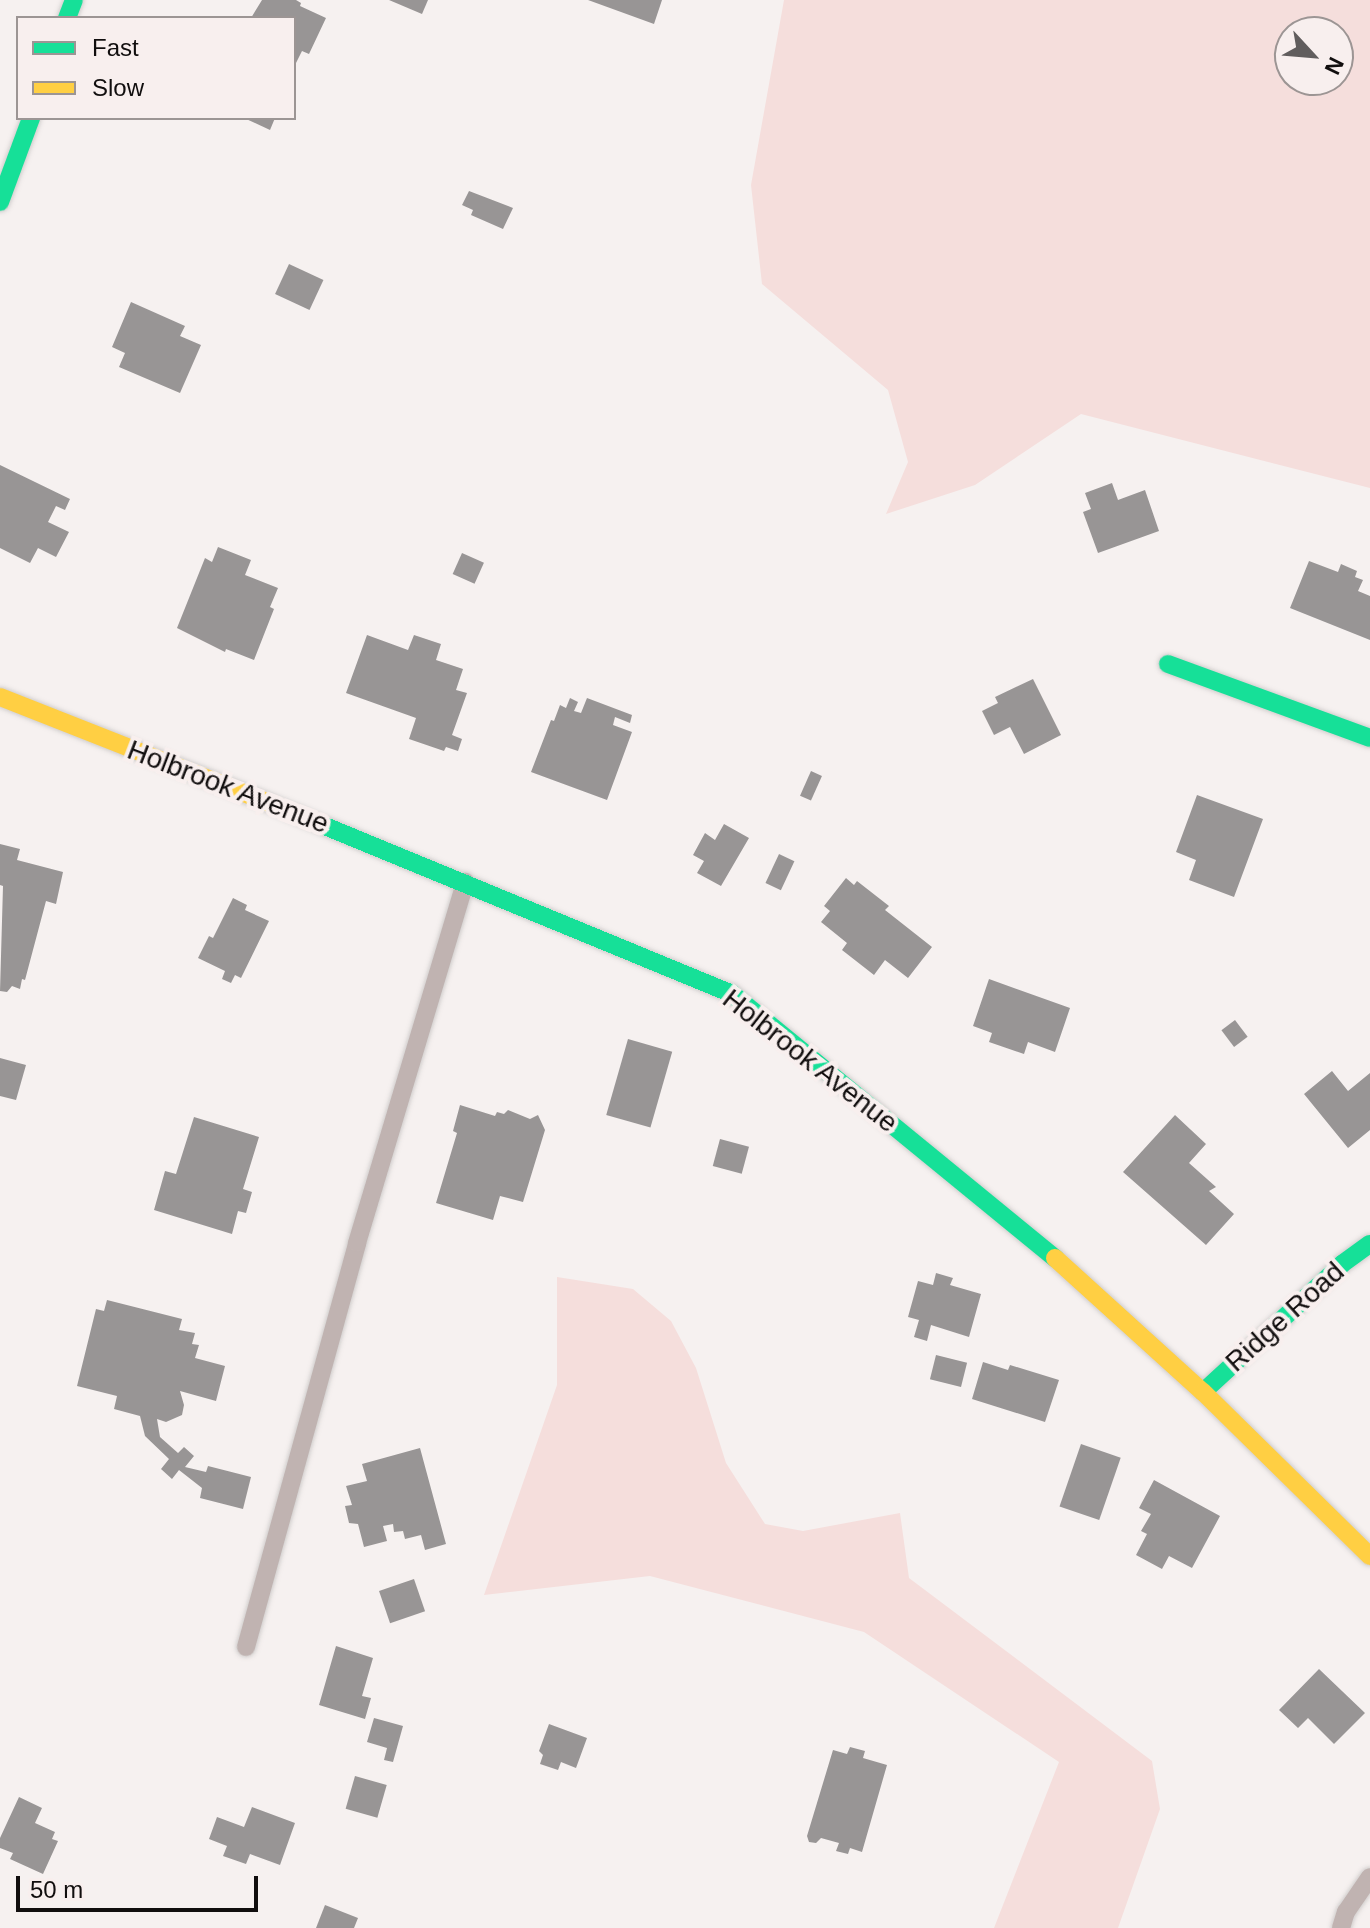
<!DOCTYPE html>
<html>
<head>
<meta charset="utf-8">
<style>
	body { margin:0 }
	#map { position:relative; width:1370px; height:1928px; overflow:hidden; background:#f6f1f0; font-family:Arial,sans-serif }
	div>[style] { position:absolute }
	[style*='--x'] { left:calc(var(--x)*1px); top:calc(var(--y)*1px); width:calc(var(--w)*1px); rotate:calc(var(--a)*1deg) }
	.green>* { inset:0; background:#f5dedc }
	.building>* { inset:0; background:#989595; transform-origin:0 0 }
	.roads { filter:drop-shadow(0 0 2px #d1cecd) drop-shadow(0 0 2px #d1cecd) }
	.lane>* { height:18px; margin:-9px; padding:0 9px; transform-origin:9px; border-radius:9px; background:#c0b3b1 }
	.fast>* { height:18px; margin:-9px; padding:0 9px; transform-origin:9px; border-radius:9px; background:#16e098 }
	.slow>* { height:18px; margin:-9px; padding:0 9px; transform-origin:9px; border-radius:9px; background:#ffcf43 }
	span { translate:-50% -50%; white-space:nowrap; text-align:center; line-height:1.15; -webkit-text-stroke:8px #f8efee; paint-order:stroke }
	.street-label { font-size:28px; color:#110e0e }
	.legend { position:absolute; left:16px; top:16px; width:280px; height:104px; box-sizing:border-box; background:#f8efee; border:2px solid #9c9594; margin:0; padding:10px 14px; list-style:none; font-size:24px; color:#110e0e }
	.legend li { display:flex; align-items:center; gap:16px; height:40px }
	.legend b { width:40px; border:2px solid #9c9594 }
	.north { position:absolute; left:1274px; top:16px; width:80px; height:80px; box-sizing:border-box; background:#f8efee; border:2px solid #9c9594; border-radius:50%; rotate:116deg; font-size:22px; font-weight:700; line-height:32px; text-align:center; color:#110e0e }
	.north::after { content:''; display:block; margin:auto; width:28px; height:36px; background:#615d5d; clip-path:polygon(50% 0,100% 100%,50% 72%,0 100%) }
	.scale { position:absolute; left:16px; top:1876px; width:242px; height:36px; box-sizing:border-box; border:4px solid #110e0e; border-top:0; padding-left:10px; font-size:24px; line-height:28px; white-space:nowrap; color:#110e0e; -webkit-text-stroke:6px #f8efee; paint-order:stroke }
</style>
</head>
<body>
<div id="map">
	<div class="green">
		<div style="clip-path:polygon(evenodd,784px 0,1370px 0,1370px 488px,1081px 414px,975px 485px,886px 514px,908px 462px,888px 390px,762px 284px,751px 185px,784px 0,1290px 32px,1338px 32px,1338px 80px,1290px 80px,1290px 32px)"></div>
		<div style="clip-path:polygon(557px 1277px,633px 1289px,671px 1321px,696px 1368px,726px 1463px,765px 1524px,803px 1531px,900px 1513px,909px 1578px,1152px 1761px,1160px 1809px,1118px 1928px,994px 1928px,1059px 1762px,864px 1632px,650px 1576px,484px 1595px,557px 1385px)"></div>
	</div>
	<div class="building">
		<div style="clip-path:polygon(262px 0,296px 0,301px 3px,300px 6px,326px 18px,309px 54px,302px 51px,294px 67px,294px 18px,251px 18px)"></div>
		<div style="clip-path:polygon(389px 0,428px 0,422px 14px)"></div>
		<div style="clip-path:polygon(588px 0,662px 0,654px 24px)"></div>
		<div style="clip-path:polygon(244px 118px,275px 118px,270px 130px)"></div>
		<div style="clip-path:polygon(469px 191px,513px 208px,503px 229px,471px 215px,473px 210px,462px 205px)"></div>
		<div style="left:289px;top:264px;width:38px;height:33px;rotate:25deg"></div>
		<div style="clip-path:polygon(131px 302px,185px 326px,180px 336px,201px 345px,180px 393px,119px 367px,125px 353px,112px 347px)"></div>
		<div style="clip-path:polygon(0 465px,70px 499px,65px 510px,56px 506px,48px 522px,69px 532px,56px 557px,38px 548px,30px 563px,0 548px)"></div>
		<div style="clip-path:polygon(1112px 483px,1118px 500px,1145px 490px,1159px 531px,1098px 553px,1083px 512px,1091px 509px,1085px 493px)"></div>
		<div style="clip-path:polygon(218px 547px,251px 560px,245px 575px,278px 588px,270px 607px,274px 609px,254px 660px,226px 649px,225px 652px,177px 628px,205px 558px,212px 562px)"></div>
		<div style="left:462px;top:553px;width:24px;height:23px;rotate:24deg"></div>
		<div style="clip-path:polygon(1309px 561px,1338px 572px,1341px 564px,1357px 571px,1355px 577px,1363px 580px,1358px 591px,1370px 596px,1370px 640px,1290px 608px)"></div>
		<div style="clip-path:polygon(367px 635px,408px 650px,414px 635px,441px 644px,436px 660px,463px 669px,456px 690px,467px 693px,452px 735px,462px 739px,458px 751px,446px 747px,444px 751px,409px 739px,416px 718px,346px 693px)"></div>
		<div style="clip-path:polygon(1033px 679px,1061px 735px,1024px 754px,1010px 727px,994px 735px,982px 711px,998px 703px,995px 697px)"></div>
		<div style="clip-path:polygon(570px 698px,578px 702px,574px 711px,581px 713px,587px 698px,632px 715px,630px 723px,615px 717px,613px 725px,632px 732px,607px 800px,531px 772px,551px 720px,554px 721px,560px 705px,566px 708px)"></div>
		<div style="left:811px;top:771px;width:12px;height:27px;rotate:24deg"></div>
		<div style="clip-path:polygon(1197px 795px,1263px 819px,1234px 897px,1189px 880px,1196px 860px,1176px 852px)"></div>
		<div style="clip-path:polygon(724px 824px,749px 838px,721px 886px,697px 873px,704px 861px,693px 855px,705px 833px,715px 840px)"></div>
		<div style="clip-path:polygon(0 844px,20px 849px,17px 860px,63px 872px,56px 904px,46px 901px,25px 980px,22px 979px,20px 989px,12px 986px,7px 992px,0 991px,3px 886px,0 885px)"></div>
		<div style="left:779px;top:854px;width:17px;height:32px;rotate:25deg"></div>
		<div style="clip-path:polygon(846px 878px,854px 885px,857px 881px,889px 906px,885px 910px,932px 947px,908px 978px,885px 960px,874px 975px,842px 950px,847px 943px,821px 922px,830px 911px,824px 906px)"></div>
		<div style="clip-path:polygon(233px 898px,247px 905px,245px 910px,269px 921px,241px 978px,235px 975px,231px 983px,222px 979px,225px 971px,198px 958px,209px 936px,213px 938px)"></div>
		<div style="clip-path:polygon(989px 979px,1070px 1008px,1055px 1052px,1028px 1042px,1024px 1054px,989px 1042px,992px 1033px,973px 1026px)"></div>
		<div style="left:1235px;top:1020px;width:21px;height:17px;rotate:53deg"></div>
		<div style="left:628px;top:1039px;width:46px;height:79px;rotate:16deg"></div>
		<div style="clip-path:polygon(0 1058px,26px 1065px,16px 1100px,0 1096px)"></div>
		<div style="clip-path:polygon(1332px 1071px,1348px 1091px,1370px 1073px,1370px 1130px,1348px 1148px,1304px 1094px)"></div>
		<div style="clip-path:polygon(460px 1105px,495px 1116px,497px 1112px,504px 1114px,508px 1110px,530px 1119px,538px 1115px,545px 1130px,523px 1202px,500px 1196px,493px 1220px,436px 1203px,457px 1133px,453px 1131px)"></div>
		<div style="clip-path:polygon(1175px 1115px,1206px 1144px,1189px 1163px,1216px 1187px,1209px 1191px,1234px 1214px,1206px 1245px,1123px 1172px)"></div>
		<div style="clip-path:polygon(194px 1117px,259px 1137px,243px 1189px,252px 1192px,246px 1213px,238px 1211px,232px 1234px,154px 1210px,165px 1171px,176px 1174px)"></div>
		<div style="left:720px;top:1139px;width:30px;height:28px;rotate:15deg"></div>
		<div style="clip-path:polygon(936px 1273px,953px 1278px,950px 1285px,981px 1294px,969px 1337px,931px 1325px,927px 1341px,914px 1337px,919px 1320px,908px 1317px,918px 1281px,933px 1285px)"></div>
		<div style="clip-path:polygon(107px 1300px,182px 1319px,179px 1330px,195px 1333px,192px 1344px,199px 1345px,195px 1358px,225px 1366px,216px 1401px,180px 1391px,184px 1405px,182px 1415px,166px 1422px,157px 1419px,160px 1437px,178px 1453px,184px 1447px,194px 1456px,185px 1467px,206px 1472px,208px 1466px,251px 1477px,243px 1509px,200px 1498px,202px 1488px,179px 1470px,172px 1479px,161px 1469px,169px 1459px,145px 1436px,140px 1416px,114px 1409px,117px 1396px,77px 1386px,96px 1309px,104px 1311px)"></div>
		<div style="left:936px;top:1355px;width:32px;height:25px;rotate:14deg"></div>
		<div style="clip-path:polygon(983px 1362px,1008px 1370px,1010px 1365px,1059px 1380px,1045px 1422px,972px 1399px)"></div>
		<div style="left:1081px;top:1444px;width:42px;height:66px;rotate:19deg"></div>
		<div style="clip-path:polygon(420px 1448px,446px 1544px,425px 1550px,421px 1535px,405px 1539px,403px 1531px,394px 1532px,393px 1524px,383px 1526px,387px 1541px,364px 1547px,358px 1524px,349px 1523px,345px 1506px,352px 1505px,346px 1486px,367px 1481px,362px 1464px)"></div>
		<div style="clip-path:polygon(1154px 1480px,1220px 1516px,1192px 1568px,1169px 1556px,1162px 1569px,1136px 1555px,1147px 1534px,1141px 1531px,1151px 1514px,1139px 1508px)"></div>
		<div style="left:414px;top:1579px;width:34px;height:37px;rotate:71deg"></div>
		<div style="clip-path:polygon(336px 1646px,373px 1658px,362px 1696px,371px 1698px,365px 1719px,319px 1705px)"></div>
		<div style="clip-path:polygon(1319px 1669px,1365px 1713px,1334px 1744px,1308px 1718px,1298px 1728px,1279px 1710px)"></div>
		<div style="clip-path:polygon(374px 1718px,403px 1726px,393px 1762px,384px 1760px,387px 1748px,367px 1742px)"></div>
		<div style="clip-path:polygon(549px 1724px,587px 1738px,576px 1768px,561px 1762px,558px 1770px,540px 1764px,543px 1755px,539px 1751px)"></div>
		<div style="clip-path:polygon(850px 1747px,865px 1751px,863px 1758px,887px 1765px,862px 1852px,850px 1848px,848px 1854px,836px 1851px,839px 1843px,821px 1838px,816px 1843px,809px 1842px,807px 1836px,833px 1750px,847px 1754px)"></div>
		<div style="left:355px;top:1776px;width:33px;height:34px;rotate:16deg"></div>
		<div style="clip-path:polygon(19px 1797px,42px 1808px,35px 1823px,55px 1832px,52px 1839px,58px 1841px,43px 1874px,10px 1859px,13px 1853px,0 1848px,0 1838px)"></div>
		<div style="clip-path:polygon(252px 1807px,295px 1823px,280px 1865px,250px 1854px,246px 1864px,223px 1856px,227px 1846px,209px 1839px,217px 1817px,244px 1827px)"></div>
		<div style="clip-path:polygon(325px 1905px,358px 1918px,354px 1928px,316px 1928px)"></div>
	</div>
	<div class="roads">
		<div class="lane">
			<div style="--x:246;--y:1647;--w:419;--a:-74.6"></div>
			<div style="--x:357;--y:1243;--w:377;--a:-73.3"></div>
			<div style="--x:1341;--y:1928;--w:17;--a:-73"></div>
			<div style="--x:1346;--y:1912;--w:42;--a:-55.6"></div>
		</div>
		<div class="fast">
			<div style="--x:67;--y:18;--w:19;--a:-69"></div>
			<div style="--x:0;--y:202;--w:90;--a:-69.7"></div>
			<div style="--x:1168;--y:664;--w:215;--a:20.1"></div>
			<div style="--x:269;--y:803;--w:500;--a:22.4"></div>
			<div style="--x:731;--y:993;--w:419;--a:39.3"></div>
			<div style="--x:1203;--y:1392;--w:189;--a:-42.6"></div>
			<div style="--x:1342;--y:1264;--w:34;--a:-36"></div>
		</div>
		<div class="slow">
			<div style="--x:0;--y:697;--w:289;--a:21.5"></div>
			<div style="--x:1055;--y:1258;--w:200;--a:42.2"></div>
			<div style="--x:1203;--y:1392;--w:234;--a:44.5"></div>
		</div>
	</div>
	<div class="street-label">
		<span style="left:228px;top:787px;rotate:21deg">Holbrook Avenue</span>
		<span style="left:810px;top:1061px;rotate:38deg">Holbrook Avenue</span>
		<span style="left:1285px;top:1317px;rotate:-42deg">Ridge Road</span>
	</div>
	<ul class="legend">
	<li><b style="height:10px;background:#16e098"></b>Fast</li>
	<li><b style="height:10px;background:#ffcf43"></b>Slow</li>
	</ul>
	<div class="north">N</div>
	<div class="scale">50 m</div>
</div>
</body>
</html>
